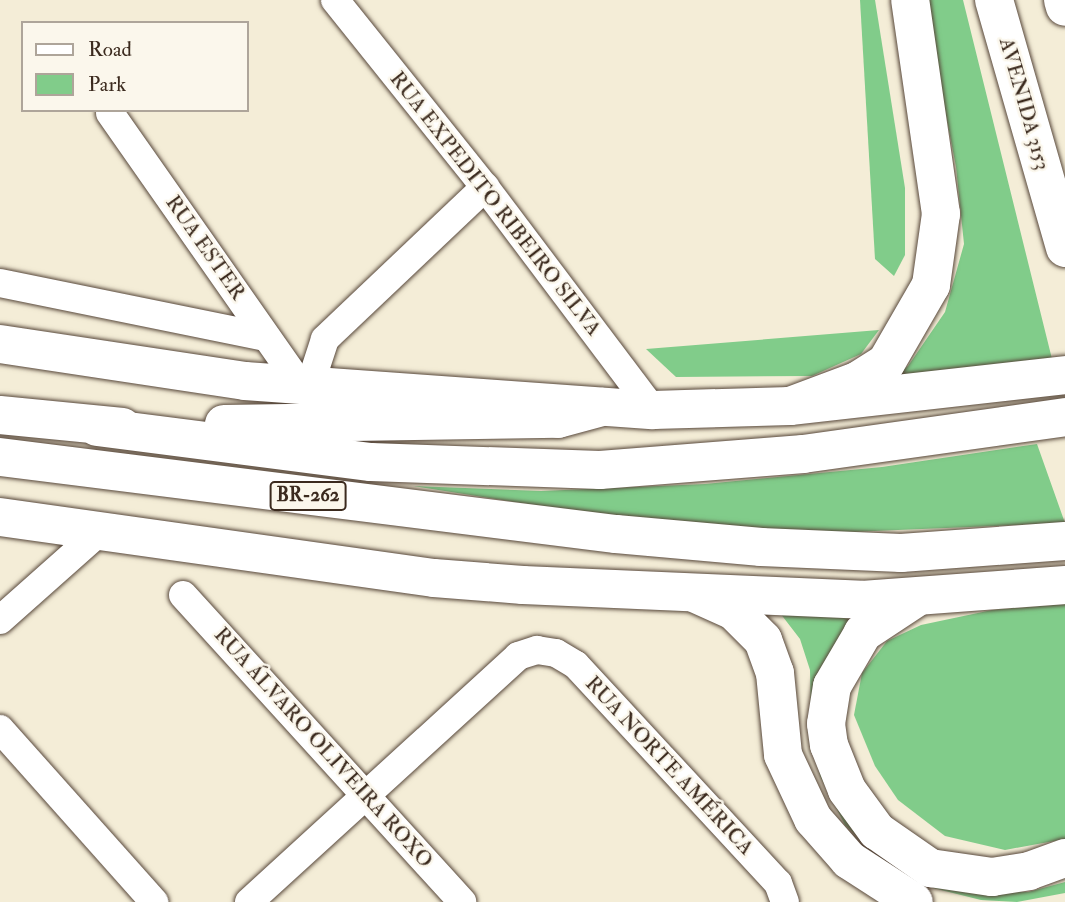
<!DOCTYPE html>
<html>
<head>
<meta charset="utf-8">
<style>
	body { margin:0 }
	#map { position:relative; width:1065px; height:902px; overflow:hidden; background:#f4edd7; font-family:"IM FELL Double Pica",serif }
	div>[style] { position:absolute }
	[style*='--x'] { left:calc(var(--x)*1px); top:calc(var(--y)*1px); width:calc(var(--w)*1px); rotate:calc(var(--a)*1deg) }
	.green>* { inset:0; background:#81cc8a }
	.roads { filter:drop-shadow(0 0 2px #57473a) drop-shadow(0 0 2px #57473a) }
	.minor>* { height:28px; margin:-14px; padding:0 14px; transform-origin:14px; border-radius:14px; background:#fff }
	.secondary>* { height:38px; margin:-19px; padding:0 19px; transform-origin:19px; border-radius:19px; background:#fff }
	.trunk>* { height:38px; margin:-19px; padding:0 19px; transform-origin:19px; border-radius:19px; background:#fff }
	.motorway>* { height:38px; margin:-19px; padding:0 19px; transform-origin:19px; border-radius:19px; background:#fff }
	span { translate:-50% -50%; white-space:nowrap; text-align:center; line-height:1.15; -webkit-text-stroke:5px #fbf7ec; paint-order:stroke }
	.shield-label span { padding:2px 5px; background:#fbf7ec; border:2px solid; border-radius:5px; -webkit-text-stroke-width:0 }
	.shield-label { font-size:19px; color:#3b2a1e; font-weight:700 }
	.street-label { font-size:21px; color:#3b2a1e }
	.legend { position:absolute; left:21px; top:21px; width:228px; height:91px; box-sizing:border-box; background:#fbf7ec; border:2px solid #aea59a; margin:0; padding:9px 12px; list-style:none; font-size:21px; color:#3b2a1e }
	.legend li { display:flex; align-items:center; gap:14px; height:35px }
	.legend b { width:35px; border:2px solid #aea59a }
</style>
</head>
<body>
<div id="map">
	<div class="green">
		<div style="clip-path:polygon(860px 0,875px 0,905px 188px,905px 255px,894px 276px,875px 259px)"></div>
		<div style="clip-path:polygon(924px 0,963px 0,1052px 359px,879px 390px,908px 366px,945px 312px,964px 244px,956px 167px)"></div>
		<div style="clip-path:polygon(879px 330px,861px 354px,812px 376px,676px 377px,646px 349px)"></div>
		<div style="clip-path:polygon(1037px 444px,1065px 523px,802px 534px,604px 516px,413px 486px,541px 491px,705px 484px,882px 467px)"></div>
		<div style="clip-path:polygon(1065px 604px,1065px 839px,1005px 850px,945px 836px,898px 800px,875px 766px,854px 715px,862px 673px,887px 641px,921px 625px,992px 610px)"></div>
		<div style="clip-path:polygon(780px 613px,862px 616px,835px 786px,988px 891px,1028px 892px,1065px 882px,1065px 893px,1017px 902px,981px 900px,933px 888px,889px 865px,845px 825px,820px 776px,811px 721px,810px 670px,800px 639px)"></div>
	</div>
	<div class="roads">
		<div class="minor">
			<div style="--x:335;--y:0;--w:240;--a:51.3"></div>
			<div style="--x:485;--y:187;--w:279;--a:53"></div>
			<div style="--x:110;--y:113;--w:331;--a:55"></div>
			<div style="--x:0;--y:283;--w:271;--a:11.5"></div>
			<div style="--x:310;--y:385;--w:48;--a:-71.9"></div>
			<div style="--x:325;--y:339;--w:221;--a:-43.5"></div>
			<div style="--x:183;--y:595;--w:415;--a:47.7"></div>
			<div style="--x:0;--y:620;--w:131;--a:-41.6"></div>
			<div style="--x:0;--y:729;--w:232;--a:48.3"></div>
			<div style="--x:249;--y:902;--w:365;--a:-42.4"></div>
			<div style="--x:518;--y:656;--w:20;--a:-18"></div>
			<div style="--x:537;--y:650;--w:19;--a:9"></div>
			<div style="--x:556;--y:653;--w:23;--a:31"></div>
			<div style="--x:576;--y:665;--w:297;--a:47.2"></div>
			<div style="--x:778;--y:883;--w:20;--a:70"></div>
		</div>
		<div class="secondary">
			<div style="--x:0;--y:344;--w:248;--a:8.6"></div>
			<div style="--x:245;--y:381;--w:409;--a:4.1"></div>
			<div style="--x:653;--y:410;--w:137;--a:-1.7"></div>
			<div style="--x:790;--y:406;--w:277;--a:-6.4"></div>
			<div style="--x:0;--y:517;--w:438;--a:8"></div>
			<div style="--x:434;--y:578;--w:89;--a:4.5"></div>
			<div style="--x:523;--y:585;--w:339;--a:2.5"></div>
			<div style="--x:862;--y:600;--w:204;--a:-4.2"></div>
		</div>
		<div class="trunk">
			<div style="--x:994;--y:0;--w:258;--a:74"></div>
			<div style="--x:1063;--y:0;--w:7;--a:74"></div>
			<div style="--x:790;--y:406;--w:72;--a:-20.5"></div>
			<div style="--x:857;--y:381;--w:34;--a:-32"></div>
			<div style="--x:886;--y:363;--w:90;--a:-60"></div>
			<div style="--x:931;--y:285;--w:72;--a:-82"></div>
			<div style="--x:941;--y:214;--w:216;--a:-98.2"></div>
			<div style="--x:696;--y:594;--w:42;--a:24.1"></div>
			<div style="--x:734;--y:611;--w:41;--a:45"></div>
			<div style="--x:763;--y:640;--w:35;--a:70"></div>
			<div style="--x:775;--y:673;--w:82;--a:84.4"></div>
			<div style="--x:783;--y:755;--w:71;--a:64.9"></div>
			<div style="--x:813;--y:819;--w:55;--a:48.7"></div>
			<div style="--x:849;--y:860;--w:77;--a:32.9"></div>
			<div style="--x:916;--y:598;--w:64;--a:146.6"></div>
			<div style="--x:863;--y:633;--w:61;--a:120.3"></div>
			<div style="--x:832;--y:686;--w:38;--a:99"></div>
			<div style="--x:826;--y:724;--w:21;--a:82"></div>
			<div style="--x:829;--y:745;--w:48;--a:68.2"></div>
			<div style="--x:847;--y:790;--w:51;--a:53.8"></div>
			<div style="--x:877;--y:831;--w:65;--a:34.9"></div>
			<div style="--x:930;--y:868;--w:63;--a:8.3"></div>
			<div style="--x:992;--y:877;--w:37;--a:-9"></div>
			<div style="--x:1029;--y:871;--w:38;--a:-20"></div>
		</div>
		<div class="motorway">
			<div style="--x:0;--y:415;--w:123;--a:5.6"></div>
			<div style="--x:224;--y:424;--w:334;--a:-0.9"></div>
			<div style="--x:558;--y:419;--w:46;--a:-15.3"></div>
			<div style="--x:97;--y:427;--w:276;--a:7.3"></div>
			<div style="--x:371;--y:462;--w:229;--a:2"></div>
			<div style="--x:600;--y:470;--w:204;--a:-4.5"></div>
			<div style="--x:803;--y:454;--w:265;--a:-8"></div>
			<div style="--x:0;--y:457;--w:621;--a:7.13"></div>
			<div style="--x:616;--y:534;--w:146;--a:5.1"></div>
			<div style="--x:761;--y:547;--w:140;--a:2.5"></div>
			<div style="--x:901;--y:553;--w:164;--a:-4.2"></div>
		</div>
	</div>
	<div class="shield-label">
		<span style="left:308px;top:496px">BR-262</span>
	</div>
	<div class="street-label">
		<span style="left:1024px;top:104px;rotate:74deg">AVENIDA 3153</span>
		<span style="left:495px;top:204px;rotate:52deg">RUA EXPEDITO RIBEIRO SILVA</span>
		<span style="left:205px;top:248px;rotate:55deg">RUA ESTER</span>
		<span style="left:323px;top:748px;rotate:48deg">RUA ÁLVARO OLIVEIRA ROXO</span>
		<span style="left:669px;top:766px;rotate:47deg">RUA NORTE AMÉRICA</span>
	</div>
	<ul class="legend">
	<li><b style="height:9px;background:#fff"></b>Road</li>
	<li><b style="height:19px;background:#81cc8a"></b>Park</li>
	</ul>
</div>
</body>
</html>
